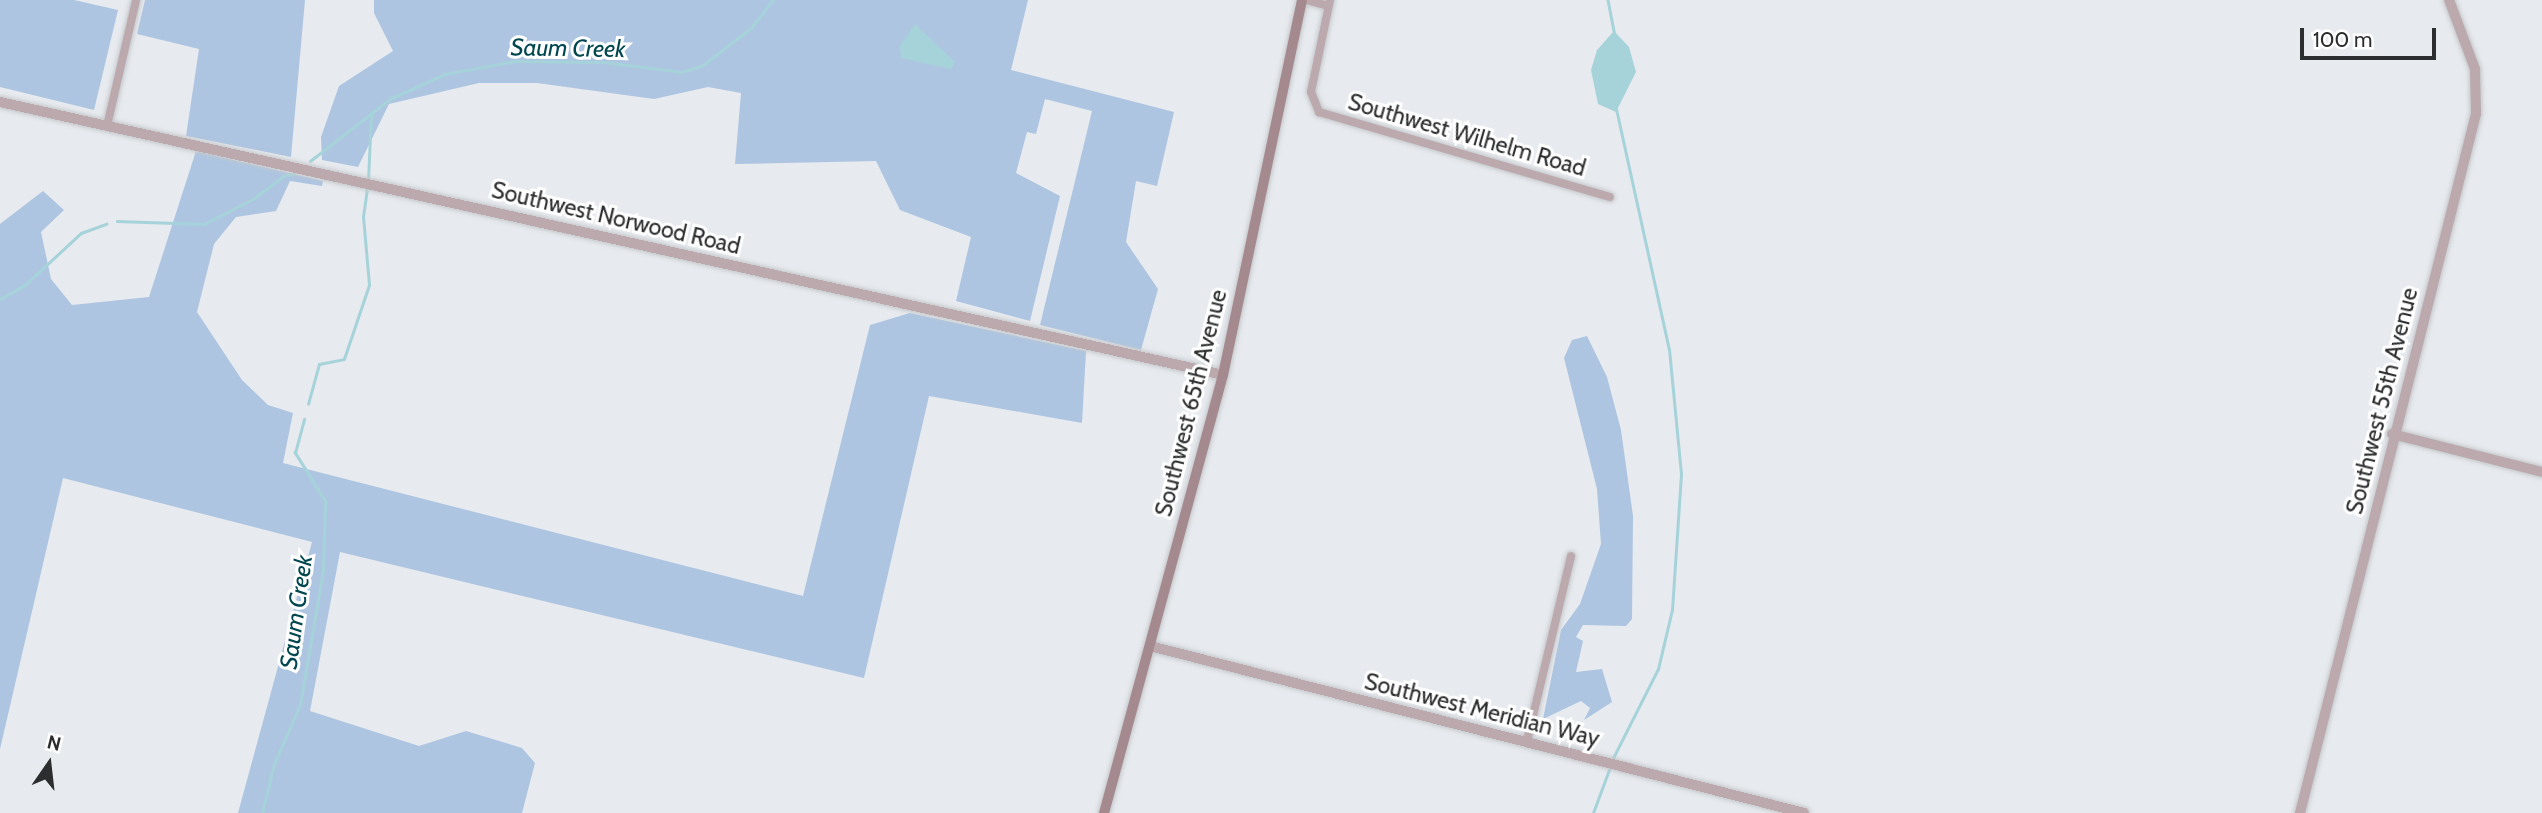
<!DOCTYPE html>
<html>
<head>
<meta charset="utf-8">
<style>
	body { margin:0 }
	#map { position:relative; width:2542px; height:813px; overflow:hidden; background:#e7eaee; font-family:Cabin,sans-serif }
	div>[style] { position:absolute }
	[style*='--x'] { left:calc(var(--x)*1px); top:calc(var(--y)*1px); width:calc(var(--w)*1px); rotate:calc(var(--a)*1deg) }
	.green>* { inset:0; background:#adc5e1 }
	.water>* { inset:0; background:#a6d3da }
	.stream>* { height:2.5px; margin:-1.25px; padding:0 1.25px; transform-origin:1.25px; border-radius:1.25px; background:#a6d3da }
	.roads { filter:drop-shadow(0 0 2px #c5c8cb) drop-shadow(0 0 2px #c5c8cb) }
	.minor>* { height:8px; margin:-4px; padding:0 4px; transform-origin:4px; border-radius:4px; background:#bba9ad }
	.tertiary>* { height:10px; margin:-5px; padding:0 5px; transform-origin:5px; border-radius:5px; background:#bba9ad }
	.secondary>* { height:10px; margin:-5px; padding:0 5px; transform-origin:5px; border-radius:5px; background:#a4898f }
	span { translate:-50% -50%; white-space:nowrap; text-align:center; line-height:1.15; -webkit-text-stroke:6px #fff; paint-order:stroke }
	.street-label { font-size:23px; color:#2c2d2e }
	.water-label { font-size:24px; color:#00474f; font-style:italic }
	.north { position:absolute; left:14px; top:729px; width:70px; height:70px; -webkit-text-stroke:5px #fff; paint-order:stroke; rotate:14deg; font-size:19px; font-weight:700; line-height:28px; text-align:center; color:#2c2d2e }
	.north::after { content:''; display:block; margin:auto; width:24px; height:32px; background:#2c2d2e; clip-path:polygon(50% 0,100% 100%,50% 72%,0 100%) }
	.scale { position:absolute; left:2300px; top:28px; width:136px; height:32px; box-sizing:border-box; border:4px solid #2c2d2e; border-top:0; padding-left:9px; font-size:21px; line-height:24px; white-space:nowrap; color:#2c2d2e; -webkit-text-stroke:5px #fff; paint-order:stroke }
</style>
</head>
<body>
<div id="map">
	<div class="green">
		<div style="clip-path:polygon(0 0,74px 0,118px 10px,94px 110px,0 87px)"></div>
		<div style="clip-path:polygon(145px 0,305px 0,291px 157px,186px 136px,199px 49px,137px 34px)"></div>
		<div style="clip-path:polygon(374px 0,1028px 0,1011px 70px,1174px 112px,1157px 186px,1136px 181px,1126px 242px,1158px 289px,1141px 350px,1040px 325px,1092px 111px,1045px 99px,1036px 134px,1027px 132px,1016px 173px,1060px 196px,1030px 321px,956px 301px,971px 237px,900px 210px,876px 161px,735px 164px,741px 93px,708px 87px,654px 99px,537px 83px,479px 83px,389px 104px,358px 167px,322px 160px,321px 137px,339px 86px,393px 51px,374px 13px)"></div>
		<div style="clip-path:polygon(196px 151px,323px 181px,322px 186px,290px 181px,276px 211px,236px 217px,214px 244px,197px 312px,242px 380px,268px 405px,293px 413px,283px 463px,803px 596px,870px 325px,910px 313px,1086px 351px,1082px 423px,929px 396px,864px 678px,340px 552px,310px 711px,419px 746px,466px 731px,522px 748px,535px 763px,522px 813px,238px 813px,312px 542px,63px 478px,0 749px,0 224px,43px 191px,64px 210px,41px 232px,51px 279px,72px 305px,149px 297px)"></div>
		<div style="clip-path:polygon(1587px 336px,1607px 377px,1621px 430px,1633px 516px,1632px 619px,1626px 626px,1583px 625px,1576px 637px,1583px 641px,1576px 672px,1602px 669px,1612px 702px,1584px 720px,1590px 708px,1581px 701px,1543px 719px,1561px 630px,1580px 604px,1601px 544px,1597px 489px,1564px 358px,1572px 340px)"></div>
	</div>
	<div class="water">
		<div style="clip-path:polygon(915px 24px,955px 62px,951px 69px,901px 58px,900px 46px)"></div>
		<div style="clip-path:polygon(1614px 31px,1629px 47px,1636px 72px,1616px 112px,1598px 104px,1591px 70px,1597px 50px)"></div>
	</div>
	<div class="stream">
		<div style="--x:1608;--y:0;--w:33;--a:79"></div>
		<div style="--x:310;--y:161;--w:101;--a:-37.8"></div>
		<div style="--x:390;--y:99;--w:60;--a:-24.4"></div>
		<div style="--x:445;--y:74;--w:71;--a:-10.5"></div>
		<div style="--x:515;--y:61;--w:88;--a:0.7"></div>
		<div style="--x:603;--y:62;--w:80;--a:7.2"></div>
		<div style="--x:682;--y:72;--w:22;--a:-18"></div>
		<div style="--x:703;--y:65;--w:61;--a:-37.6"></div>
		<div style="--x:751;--y:28;--w:36;--a:-52"></div>
		<div style="--x:368;--y:180;--w:67;--a:-87.4"></div>
		<div style="--x:117;--y:221;--w:87;--a:2"></div>
		<div style="--x:204;--y:224;--w:55;--a:-27"></div>
		<div style="--x:253;--y:199;--w:40;--a:-37"></div>
		<div style="--x:285;--y:175;--w:9;--a:-6"></div>
		<div style="--x:0;--y:299;--w:29;--a:-29"></div>
		<div style="--x:25;--y:285;--w:76;--a:-42.9"></div>
		<div style="--x:81;--y:233;--w:27;--a:-20"></div>
		<div style="--x:308;--y:404;--w:41;--a:-74.6"></div>
		<div style="--x:319;--y:364;--w:25;--a:-11"></div>
		<div style="--x:344;--y:359;--w:78;--a:-71.3"></div>
		<div style="--x:369;--y:285;--w:68;--a:-95"></div>
		<div style="--x:363;--y:217;--w:27;--a:-82"></div>
		<div style="--x:1612;--y:760;--w:102;--a:-63.2"></div>
		<div style="--x:1658;--y:669;--w:61;--a:-76.7"></div>
		<div style="--x:1672;--y:610;--w:136;--a:-86.2"></div>
		<div style="--x:1681;--y:474;--w:125;--a:-95.5"></div>
		<div style="--x:1669;--y:350;--w:247;--a:-102.4"></div>
		<div style="--x:262;--y:813;--w:50;--a:-76.2"></div>
		<div style="--x:274;--y:764;--w:64;--a:-66.2"></div>
		<div style="--x:300;--y:705;--w:137;--a:-80.3"></div>
		<div style="--x:323;--y:570;--w:69;--a:-88.3"></div>
		<div style="--x:325;--y:501;--w:57;--a:-122"></div>
		<div style="--x:295;--y:453;--w:35;--a:-75"></div>
		<div style="--x:1593;--y:813;--w:49;--a:-69.7"></div>
	</div>
	<div class="roads">
		<div class="minor">
			<div style="--x:1306;--y:0;--w:23;--a:15"></div>
			<div style="--x:1330;--y:0;--w:94;--a:101.7"></div>
			<div style="--x:1311;--y:92;--w:22;--a:68"></div>
			<div style="--x:1319;--y:112;--w:303;--a:16.3"></div>
			<div style="--x:107;--y:126;--w:129;--a:-77"></div>
			<div style="--x:1527;--y:741;--w:190;--a:-76.6"></div>
		</div>
		<div class="tertiary">
			<div style="--x:0;--y:102;--w:1253;--a:12.58"></div>
			<div style="--x:2392;--y:434;--w:155;--a:14.2"></div>
			<div style="--x:1150;--y:646;--w:675;--a:14.32"></div>
			<div style="--x:2300;--y:813;--w:721;--a:-75.87"></div>
			<div style="--x:2476;--y:114;--w:45;--a:-91.3"></div>
			<div style="--x:2475;--y:69;--w:74;--a:-110.6"></div>
		</div>
		<div class="secondary">
			<div style="--x:1104;--y:813;--w:454;--a:-74.8"></div>
			<div style="--x:1223;--y:375;--w:383;--a:-78.1"></div>
		</div>
	</div>
	<div class="street-label">
		<span style="left:1467px;top:135px;rotate:16deg">Southwest Wilhelm Road</span>
		<span style="left:616px;top:218px;rotate:13deg">Southwest Norwood Road</span>
		<span style="left:2382px;top:401px;rotate:-76deg">Southwest 55th Avenue</span>
		<span style="left:1191px;top:403px;rotate:-76deg">Southwest 65th Avenue</span>
		<span style="left:1482px;top:710px;rotate:14deg">Southwest Meridian Way</span>
	</div>
	<div class="water-label">
		<span style="left:568px;top:48px;rotate:1deg">Saum Creek</span>
		<span style="left:296px;top:612px;rotate:-82deg">Saum Creek</span>
	</div>
	<div class="north">N</div>
	<div class="scale">100 m</div>
</div>
</body>
</html>
